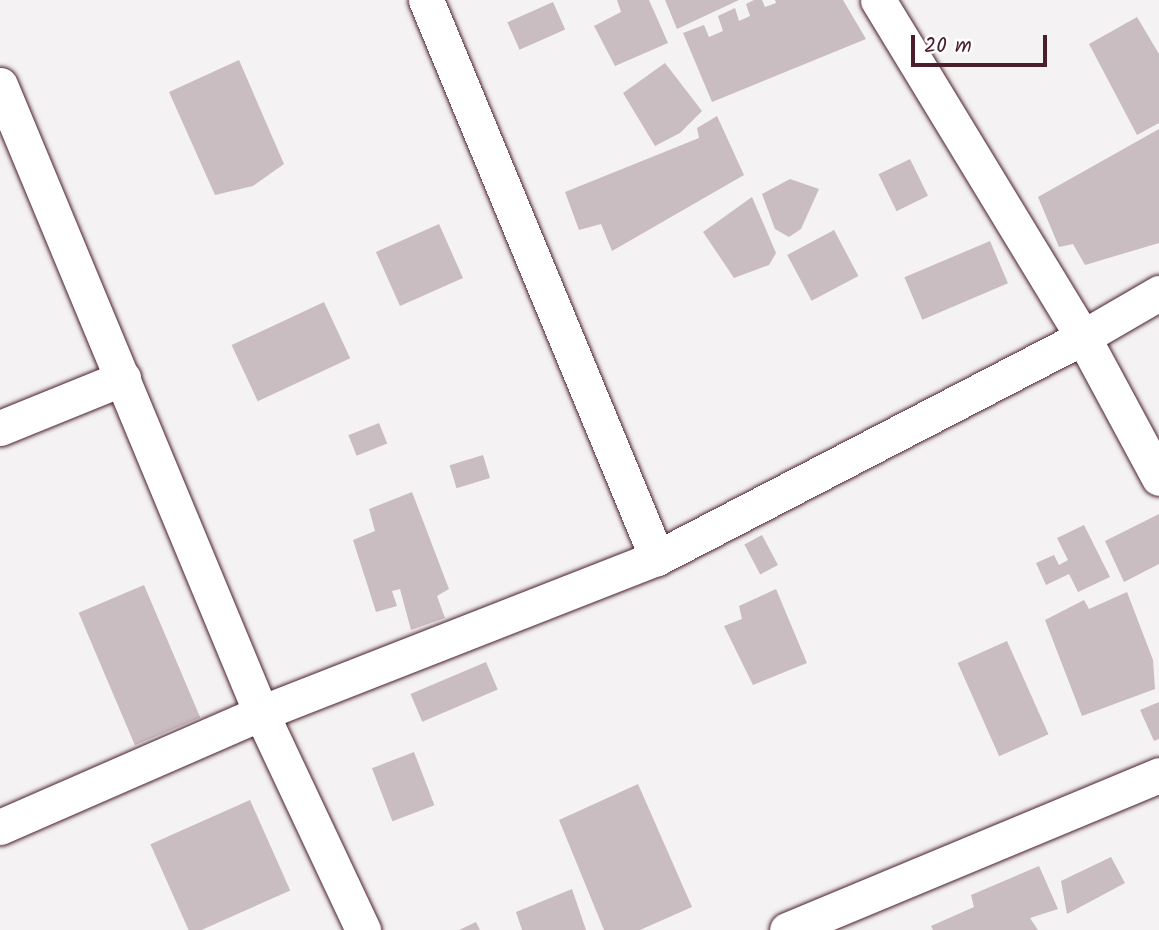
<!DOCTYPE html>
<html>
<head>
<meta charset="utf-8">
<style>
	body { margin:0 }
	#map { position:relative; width:1159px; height:930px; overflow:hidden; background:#f4f2f2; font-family:Kalam,sans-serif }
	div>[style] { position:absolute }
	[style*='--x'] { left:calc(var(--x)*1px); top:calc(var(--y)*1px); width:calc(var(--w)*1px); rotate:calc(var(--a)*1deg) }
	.building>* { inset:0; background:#cabdc1; transform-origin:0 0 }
	.roads { filter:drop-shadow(0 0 2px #4a1f2b) drop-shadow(0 0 2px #4a1f2b) }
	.street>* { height:35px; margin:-17.5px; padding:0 17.5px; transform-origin:17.5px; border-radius:17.5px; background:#fff }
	span { translate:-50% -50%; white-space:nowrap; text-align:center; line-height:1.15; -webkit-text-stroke:7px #fff; paint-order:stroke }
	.scale { position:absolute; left:911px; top:35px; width:136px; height:32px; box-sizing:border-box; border:4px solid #4a1f2b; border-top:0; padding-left:9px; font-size:21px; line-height:24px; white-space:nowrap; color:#4a1f2b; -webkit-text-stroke:5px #fff; paint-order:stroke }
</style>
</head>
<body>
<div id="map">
	<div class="building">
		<div style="clip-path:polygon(617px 0,649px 0,668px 43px,615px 66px,594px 26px,621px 12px)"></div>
		<div style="clip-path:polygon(665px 0,739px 0,677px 29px)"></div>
		<div style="clip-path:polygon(754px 0,762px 0,765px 7px,776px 3px,775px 0,843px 0,866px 39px,712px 102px,683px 33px,704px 25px,709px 37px,723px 31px,718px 16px,735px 8px,739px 21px,750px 16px,746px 4px)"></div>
		<div style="left:553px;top:2px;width:30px;height:50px;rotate:66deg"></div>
		<div style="clip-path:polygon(1137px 17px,1159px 54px,1159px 123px,1137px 135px,1089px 44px)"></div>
		<div style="clip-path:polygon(239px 60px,284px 164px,253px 186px,215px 195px,169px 92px)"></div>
		<div style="clip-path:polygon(665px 63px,702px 111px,680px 133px,655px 146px,623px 93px)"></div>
		<div style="clip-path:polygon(717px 116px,744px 175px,612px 251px,601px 224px,579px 230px,565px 192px,699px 138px,697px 128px)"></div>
		<div style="clip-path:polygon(1159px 129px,1159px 243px,1085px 265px,1073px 244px,1059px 247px,1038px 197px)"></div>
		<div style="left:910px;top:159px;width:41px;height:35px;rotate:64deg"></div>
		<div style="clip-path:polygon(790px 179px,819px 189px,801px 229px,789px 237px,775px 229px,762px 194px)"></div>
		<div style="clip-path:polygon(752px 197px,776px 253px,769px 265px,734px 278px,703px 232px)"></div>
		<div style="left:439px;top:224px;width:59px;height:69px;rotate:66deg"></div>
		<div style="left:834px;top:230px;width:52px;height:53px;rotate:62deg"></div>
		<div style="left:990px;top:241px;width:46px;height:93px;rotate:67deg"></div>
		<div style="left:324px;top:302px;width:62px;height:102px;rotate:65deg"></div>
		<div style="left:379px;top:423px;width:22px;height:33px;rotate:68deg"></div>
		<div style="left:483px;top:455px;width:24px;height:35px;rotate:73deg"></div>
		<div style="clip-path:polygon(412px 492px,449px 589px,437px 596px,445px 618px,411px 630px,400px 589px,392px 591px,397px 606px,376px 612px,353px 540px,375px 531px,369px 509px)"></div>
		<div style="clip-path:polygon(1159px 514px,1159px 564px,1124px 582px,1105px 541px)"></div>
		<div style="clip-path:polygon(1084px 525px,1110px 577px,1078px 592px,1069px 574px,1046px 585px,1036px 563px,1054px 555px,1059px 565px,1068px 560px,1057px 538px)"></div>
		<div style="left:762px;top:535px;width:34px;height:20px;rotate:62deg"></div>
		<div style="left:144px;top:585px;width:144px;height:71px;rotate:67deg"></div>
		<div style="clip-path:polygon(776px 589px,807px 663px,753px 685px,724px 626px,742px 619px,739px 606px)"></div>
		<div style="clip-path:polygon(1127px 592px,1153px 660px,1155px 689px,1082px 716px,1045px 620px,1084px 600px,1089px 609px)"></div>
		<div style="left:1007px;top:641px;width:102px;height:54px;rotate:66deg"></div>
		<div style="left:486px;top:662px;width:30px;height:82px;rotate:67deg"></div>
		<div style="clip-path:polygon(1159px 702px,1159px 739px,1154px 741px,1140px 710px)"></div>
		<div style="left:414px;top:752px;width:57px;height:45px;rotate:69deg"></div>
		<div style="clip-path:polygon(638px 784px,692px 907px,640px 930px,604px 930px,559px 820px)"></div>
		<div style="left:250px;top:800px;width:99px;height:109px;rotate:66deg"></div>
		<div style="clip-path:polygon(1111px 857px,1125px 883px,1067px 914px,1061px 881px)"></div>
		<div style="clip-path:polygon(1039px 866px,1058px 909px,1030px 918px,1038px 930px,933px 930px,931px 926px,974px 907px,971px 895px)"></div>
		<div style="clip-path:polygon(572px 889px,586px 930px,522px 930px,516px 912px)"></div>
		<div style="clip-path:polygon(476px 922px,480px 930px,459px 930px)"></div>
	</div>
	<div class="roads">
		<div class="street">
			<div style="--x:426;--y:0;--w:604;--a:67.51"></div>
			<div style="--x:878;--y:0;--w:394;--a:58.7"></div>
			<div style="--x:1083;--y:337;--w:160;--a:61.7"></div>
			<div style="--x:0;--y:85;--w:680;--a:67.43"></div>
			<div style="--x:261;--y:713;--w:240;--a:64.8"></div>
			<div style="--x:0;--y:428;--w:133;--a:-22.1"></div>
			<div style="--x:0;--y:827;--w:285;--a:-23.6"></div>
			<div style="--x:261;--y:713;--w:425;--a:-21.4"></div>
			<div style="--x:657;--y:558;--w:480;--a:-27.4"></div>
			<div style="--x:1083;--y:337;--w:88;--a:-30.1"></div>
			<div style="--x:787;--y:930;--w:403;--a:-22.6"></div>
		</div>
	</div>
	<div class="scale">20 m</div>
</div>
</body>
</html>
